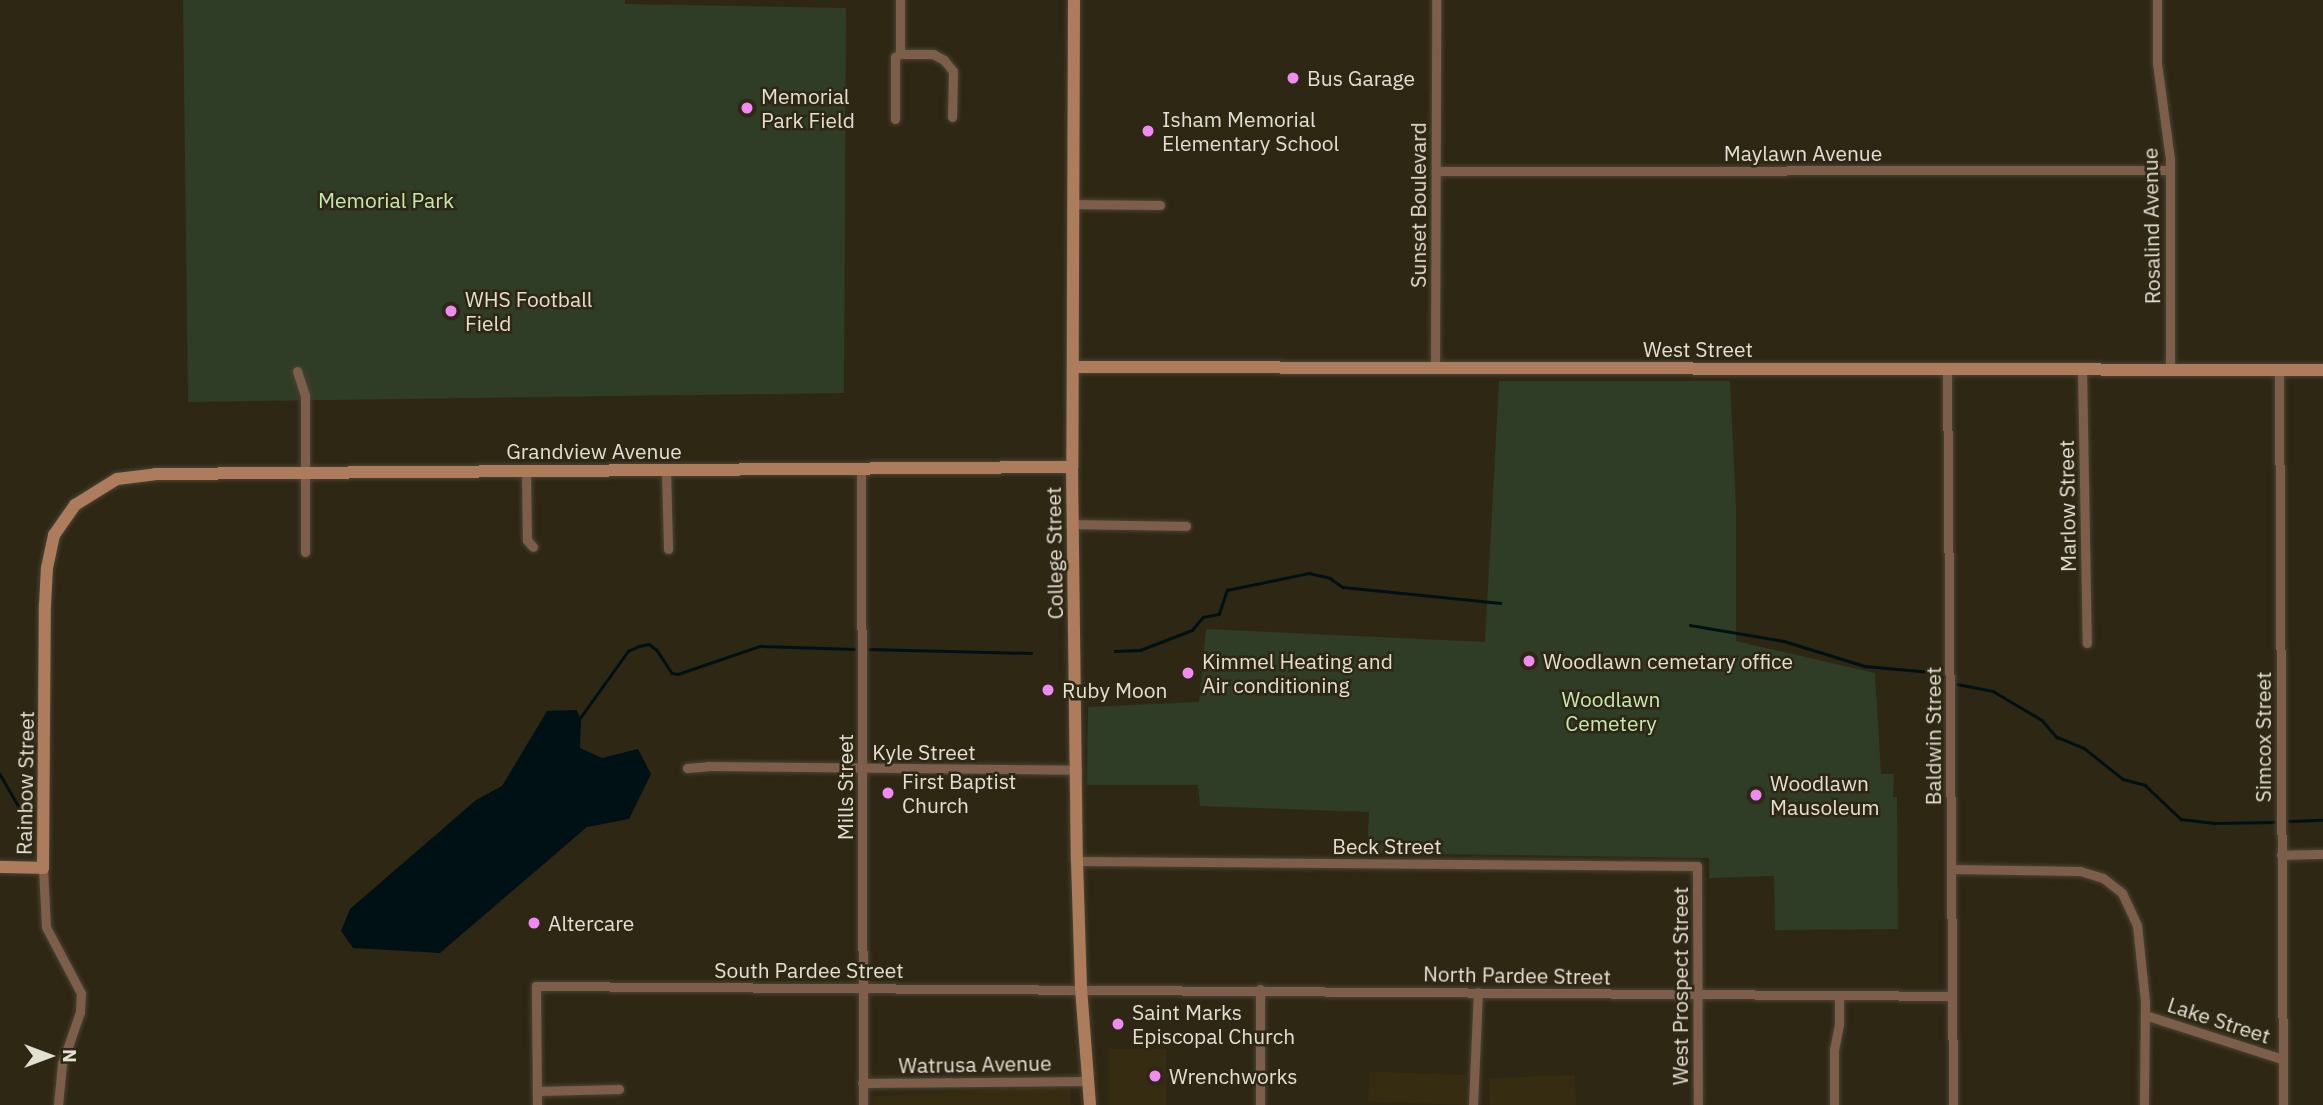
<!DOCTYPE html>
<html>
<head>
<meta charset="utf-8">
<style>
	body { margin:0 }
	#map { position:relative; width:2323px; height:1105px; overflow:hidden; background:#2e2714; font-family:"IBM Plex Sans",sans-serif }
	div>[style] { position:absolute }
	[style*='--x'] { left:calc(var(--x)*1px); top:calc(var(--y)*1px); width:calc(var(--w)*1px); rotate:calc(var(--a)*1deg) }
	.built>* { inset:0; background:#362c12; transform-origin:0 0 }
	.green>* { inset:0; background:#2f3d27 }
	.water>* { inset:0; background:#001115 }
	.stream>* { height:2.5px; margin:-1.25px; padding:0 1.25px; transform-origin:1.25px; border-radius:1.25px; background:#001115 }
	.roads { filter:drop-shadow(0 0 2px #4b4433) drop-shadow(0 0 2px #4b4433) }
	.street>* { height:9px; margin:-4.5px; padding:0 4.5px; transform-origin:4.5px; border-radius:4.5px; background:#7c5e4b }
	.secondary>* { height:12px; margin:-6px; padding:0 6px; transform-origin:6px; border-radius:6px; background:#ac7c5d }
	.dots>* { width:19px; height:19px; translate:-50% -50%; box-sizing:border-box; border:4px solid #2e2714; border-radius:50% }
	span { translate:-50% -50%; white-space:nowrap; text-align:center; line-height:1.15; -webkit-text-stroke:5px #2e2714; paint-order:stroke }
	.poi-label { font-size:21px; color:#e3dfd3 }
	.left { translate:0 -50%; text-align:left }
	.street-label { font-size:21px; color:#e3dfd3 }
	.park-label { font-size:21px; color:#c6e9b3 }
	.north { position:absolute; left:14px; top:1021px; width:70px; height:70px; -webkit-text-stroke:5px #2e2714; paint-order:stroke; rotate:90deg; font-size:19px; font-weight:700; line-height:28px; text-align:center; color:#e3dfd3 }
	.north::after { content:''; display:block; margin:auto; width:24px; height:32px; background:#e3dfd3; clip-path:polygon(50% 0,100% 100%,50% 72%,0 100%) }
</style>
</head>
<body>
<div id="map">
	<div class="built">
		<div style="left:1166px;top:1049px;width:56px;height:57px;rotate:90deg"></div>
		<div style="left:1467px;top:1075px;width:30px;height:98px;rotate:92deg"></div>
		<div style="left:1575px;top:1075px;width:30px;height:86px;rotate:88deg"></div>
		<div style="left:1070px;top:1086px;width:19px;height:198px;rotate:87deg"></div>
	</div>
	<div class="green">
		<div style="clip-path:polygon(183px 0,625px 0,625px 4px,846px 8px,844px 393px,188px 402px)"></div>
		<div style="clip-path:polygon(1499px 381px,1730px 381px,1736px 509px,1736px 641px,1875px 673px,1881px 774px,1894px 774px,1893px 797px,1897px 797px,1898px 929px,1775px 930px,1774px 876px,1709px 878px,1709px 858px,1367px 853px,1369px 812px,1200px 806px,1198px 785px,1087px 785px,1088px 707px,1199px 702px,1206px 629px,1485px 642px)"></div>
	</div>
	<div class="water">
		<div style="clip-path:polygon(577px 710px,581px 721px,580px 748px,602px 758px,638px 749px,651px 774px,629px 819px,587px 827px,440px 953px,353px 948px,341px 931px,350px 909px,476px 800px,502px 786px,547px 711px)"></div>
	</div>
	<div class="stream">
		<div style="--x:1690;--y:625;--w:95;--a:9.7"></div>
		<div style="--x:1784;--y:641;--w:85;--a:17.2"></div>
		<div style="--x:1865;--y:666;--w:65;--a:5.3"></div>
		<div style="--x:1930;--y:672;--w:14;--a:21"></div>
		<div style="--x:869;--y:649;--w:162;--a:1.4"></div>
		<div style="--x:1115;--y:651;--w:25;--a:-2"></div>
		<div style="--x:1140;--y:650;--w:56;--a:-21"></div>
		<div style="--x:1192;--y:630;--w:17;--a:-50"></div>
		<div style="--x:1203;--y:617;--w:16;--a:-11"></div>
		<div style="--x:1219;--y:614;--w:25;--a:-72"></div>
		<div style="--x:1227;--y:590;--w:84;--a:-11.7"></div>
		<div style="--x:1309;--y:573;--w:22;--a:13"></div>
		<div style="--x:1330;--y:578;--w:16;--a:35"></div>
		<div style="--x:1343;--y:587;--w:158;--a:5.8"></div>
		<div style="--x:1957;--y:684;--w:37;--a:11"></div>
		<div style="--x:1993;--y:691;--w:57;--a:30.6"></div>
		<div style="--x:2042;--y:720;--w:23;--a:49"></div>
		<div style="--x:2057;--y:737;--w:29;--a:22"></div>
		<div style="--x:2084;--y:748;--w:50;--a:38.5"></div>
		<div style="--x:2123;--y:779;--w:23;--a:15"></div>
		<div style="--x:2145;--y:785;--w:50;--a:43.4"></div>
		<div style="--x:2181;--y:819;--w:35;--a:7"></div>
		<div style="--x:2216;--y:823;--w:58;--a:-1"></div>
		<div style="--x:580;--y:718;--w:82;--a:-54.4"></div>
		<div style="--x:628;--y:651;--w:12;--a:-24"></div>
		<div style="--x:639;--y:646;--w:10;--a:-11"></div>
		<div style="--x:649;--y:644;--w:10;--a:37"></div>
		<div style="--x:657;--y:650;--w:27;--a:57"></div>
		<div style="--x:672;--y:673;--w:6;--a:9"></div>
		<div style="--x:678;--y:674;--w:87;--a:-18.9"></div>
		<div style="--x:760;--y:646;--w:94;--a:1.8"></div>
		<div style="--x:0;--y:774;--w:62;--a:60.1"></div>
		<div style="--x:2289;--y:821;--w:34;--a:-2"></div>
	</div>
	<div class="roads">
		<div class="street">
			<div style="--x:900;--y:0;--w:54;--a:90"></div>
			<div style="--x:2157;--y:0;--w:63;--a:90"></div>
			<div style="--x:2157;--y:63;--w:97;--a:82.3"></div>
			<div style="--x:2170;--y:159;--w:210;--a:90"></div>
			<div style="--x:895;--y:119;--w:62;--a:-90"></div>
			<div style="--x:895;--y:57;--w:6;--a:-31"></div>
			<div style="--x:900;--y:54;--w:33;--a:0"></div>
			<div style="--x:933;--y:54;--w:13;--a:29"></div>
			<div style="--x:944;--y:60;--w:14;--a:51"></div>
			<div style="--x:953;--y:71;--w:46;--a:91.2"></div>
			<div style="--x:1436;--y:171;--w:734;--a:-0.08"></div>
			<div style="--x:1073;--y:204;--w:87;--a:0.7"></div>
			<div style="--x:1435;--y:368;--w:368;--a:-89.8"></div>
			<div style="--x:1947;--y:368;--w:737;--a:89.53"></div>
			<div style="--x:2082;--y:368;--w:275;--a:89"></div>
			<div style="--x:2279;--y:370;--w:735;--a:89.69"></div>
			<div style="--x:297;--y:371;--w:26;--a:72"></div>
			<div style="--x:305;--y:396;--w:156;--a:90"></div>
			<div style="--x:861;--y:468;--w:637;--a:89.82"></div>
			<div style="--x:666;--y:470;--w:79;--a:88.5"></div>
			<div style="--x:526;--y:471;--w:69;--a:89.2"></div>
			<div style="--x:527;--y:540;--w:9;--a:49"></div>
			<div style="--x:1073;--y:524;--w:113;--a:1"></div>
			<div style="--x:687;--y:768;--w:21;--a:-5"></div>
			<div style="--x:708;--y:766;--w:369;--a:0.6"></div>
			<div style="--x:2281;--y:855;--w:42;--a:-1.4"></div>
			<div style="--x:1077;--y:861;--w:620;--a:0.46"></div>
			<div style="--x:1697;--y:866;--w:239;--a:89.8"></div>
			<div style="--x:43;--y:868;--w:59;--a:87.1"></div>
			<div style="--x:46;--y:927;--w:75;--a:62.1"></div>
			<div style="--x:81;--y:993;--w:19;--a:93"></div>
			<div style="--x:80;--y:1012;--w:55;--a:109.1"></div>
			<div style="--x:62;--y:1064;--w:41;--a:95.6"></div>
			<div style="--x:1951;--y:869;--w:129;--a:0.9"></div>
			<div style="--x:2080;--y:871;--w:24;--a:17"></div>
			<div style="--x:2103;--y:878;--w:24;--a:38"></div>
			<div style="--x:2122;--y:893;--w:35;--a:65"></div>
			<div style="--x:2137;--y:925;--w:76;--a:84"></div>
			<div style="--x:2145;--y:1001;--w:104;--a:90.6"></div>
			<div style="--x:2145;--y:1015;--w:144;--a:17.8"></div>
			<div style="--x:862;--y:1083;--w:226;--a:-0.5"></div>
			<div style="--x:537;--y:1091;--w:82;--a:-1.4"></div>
			<div style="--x:537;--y:1105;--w:119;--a:-90.5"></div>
			<div style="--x:536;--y:986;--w:1416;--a:0.4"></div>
			<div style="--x:1260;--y:1105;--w:116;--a:-90"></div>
			<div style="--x:1473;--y:1105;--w:113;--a:-87.5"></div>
			<div style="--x:1834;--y:1105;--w:55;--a:-90"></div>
			<div style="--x:1834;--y:1050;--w:26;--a:-79"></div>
			<div style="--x:1839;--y:1024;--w:29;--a:-90"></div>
		</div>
		<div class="secondary">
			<div style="--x:1074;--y:0;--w:467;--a:90.2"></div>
			<div style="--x:1072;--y:467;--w:394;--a:89.3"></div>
			<div style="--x:1077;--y:861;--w:127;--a:88.2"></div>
			<div style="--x:1081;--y:988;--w:117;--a:85.6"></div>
			<div style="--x:1073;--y:367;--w:1250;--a:0.14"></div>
			<div style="--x:0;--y:867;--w:43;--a:1.3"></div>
			<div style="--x:43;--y:868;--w:263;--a:-89.6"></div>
			<div style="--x:45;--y:605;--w:37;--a:-87"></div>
			<div style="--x:47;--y:568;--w:34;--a:-78"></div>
			<div style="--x:54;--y:535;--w:37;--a:-55"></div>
			<div style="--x:75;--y:505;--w:49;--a:-31.8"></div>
			<div style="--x:117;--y:479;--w:38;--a:-7"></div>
			<div style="--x:155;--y:474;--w:917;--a:-0.44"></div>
		</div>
	</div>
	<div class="dots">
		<div style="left:1293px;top:78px;background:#f08bf5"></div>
		<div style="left:747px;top:108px;background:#f08bf5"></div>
		<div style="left:1148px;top:131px;background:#f08bf5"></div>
		<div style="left:451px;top:311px;background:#f08bf5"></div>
		<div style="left:1529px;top:661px;background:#f08bf5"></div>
		<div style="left:1188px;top:673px;background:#f08bf5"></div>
		<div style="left:1048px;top:690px;background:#f08bf5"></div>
		<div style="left:888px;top:793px;background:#f08bf5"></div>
		<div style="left:1756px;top:795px;background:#f08bf5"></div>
		<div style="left:534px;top:923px;background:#f08bf5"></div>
		<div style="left:1118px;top:1024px;background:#f08bf5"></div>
		<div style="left:1155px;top:1076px;background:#f08bf5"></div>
	</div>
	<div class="poi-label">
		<span class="left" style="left:1307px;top:78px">Bus Garage</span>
		<span class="left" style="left:761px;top:108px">Memorial<br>Park Field</span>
		<span class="left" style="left:1162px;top:131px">Isham Memorial<br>Elementary School</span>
		<span class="left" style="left:465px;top:311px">WHS Football<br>Field</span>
		<span class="left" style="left:1202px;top:673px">Kimmel Heating and<br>Air conditioning</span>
		<span class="left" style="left:1543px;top:661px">Woodlawn cemetary office</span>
		<span class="left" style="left:1062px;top:690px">Ruby Moon</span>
		<span class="left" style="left:902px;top:793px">First Baptist<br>Church</span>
		<span class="left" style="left:1770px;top:795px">Woodlawn<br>Mausoleum</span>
		<span class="left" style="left:548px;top:923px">Altercare</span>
		<span class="left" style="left:1132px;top:1024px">Saint Marks<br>Episcopal Church</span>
		<span class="left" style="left:1169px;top:1076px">Wrenchworks</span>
	</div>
	<div class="street-label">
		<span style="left:1803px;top:153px">Maylawn Avenue</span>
		<span style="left:1418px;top:205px;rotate:-90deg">Sunset Boulevard</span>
		<span style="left:2151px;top:226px;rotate:-91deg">Rosalind Avenue</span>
		<span style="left:1698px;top:349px">West Street</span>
		<span style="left:594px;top:451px">Grandview Avenue</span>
		<span style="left:2067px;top:506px;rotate:-91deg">Marlow Street</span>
		<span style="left:1054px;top:553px;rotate:-91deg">College Street</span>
		<span style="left:1933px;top:736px;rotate:-90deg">Baldwin Street</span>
		<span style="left:2263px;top:737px;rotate:-90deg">Simcox Street</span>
		<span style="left:924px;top:752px">Kyle Street</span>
		<span style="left:25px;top:783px;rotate:-89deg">Rainbow Street</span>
		<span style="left:845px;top:787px;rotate:-90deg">Mills Street</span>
		<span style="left:1387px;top:846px">Beck Street</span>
		<span style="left:809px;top:970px">South Pardee Street</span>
		<span style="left:1517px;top:975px;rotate:1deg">North Pardee Street</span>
		<span style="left:1680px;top:986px;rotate:-90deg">West Prospect Street</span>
		<span style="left:2219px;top:1020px;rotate:18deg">Lake Street</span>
		<span style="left:975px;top:1064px;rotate:-1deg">Watrusa Avenue</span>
	</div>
	<div class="park-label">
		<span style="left:386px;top:200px">Memorial Park</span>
		<span style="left:1611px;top:711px">Woodlawn<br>Cemetery</span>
	</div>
	<div class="north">N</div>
</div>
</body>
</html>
